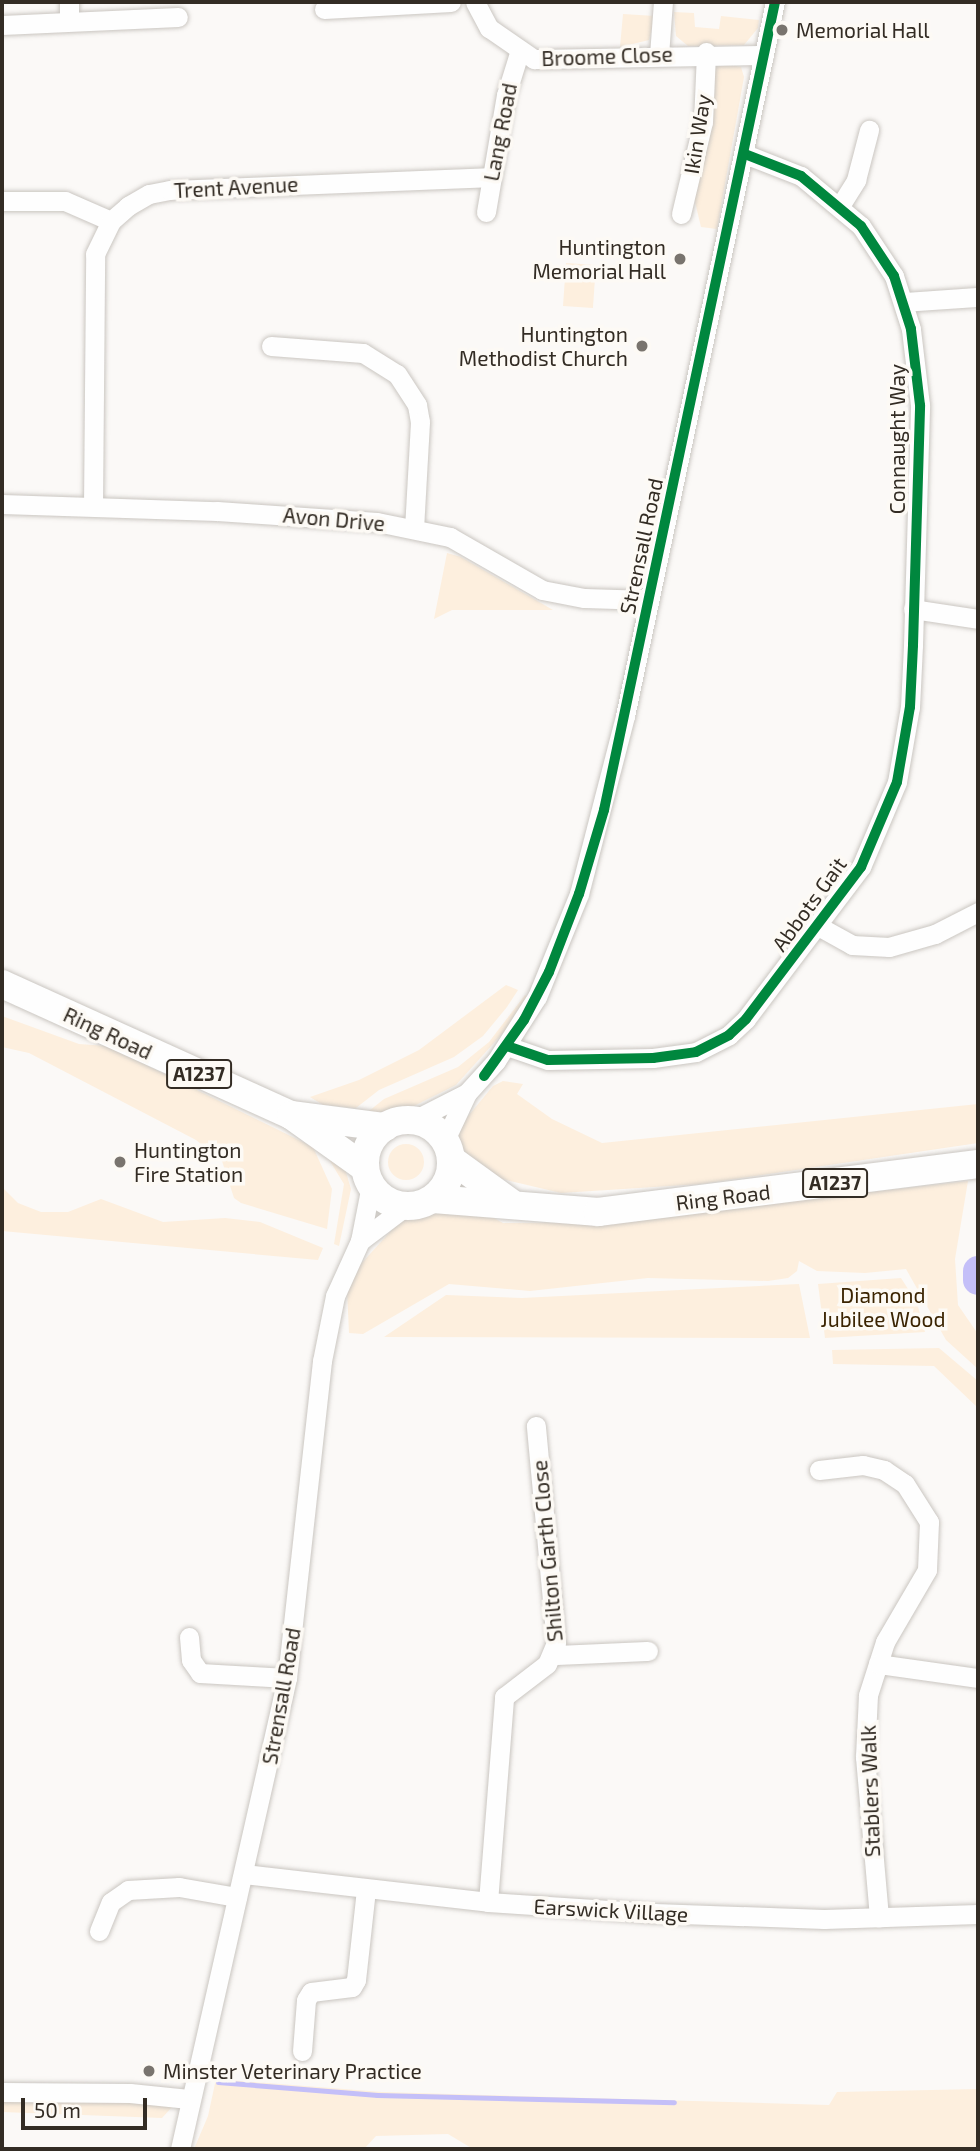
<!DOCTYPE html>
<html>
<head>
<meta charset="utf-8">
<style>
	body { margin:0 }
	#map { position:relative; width:980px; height:2151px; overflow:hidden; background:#fbf9f7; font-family:"Exo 2",sans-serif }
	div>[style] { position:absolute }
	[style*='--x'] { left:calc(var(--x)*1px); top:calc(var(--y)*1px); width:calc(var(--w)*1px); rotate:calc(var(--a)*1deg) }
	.green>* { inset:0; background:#fdefde; transform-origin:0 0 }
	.round { border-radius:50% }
	.stream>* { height:5px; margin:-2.5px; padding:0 2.5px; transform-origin:2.5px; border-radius:2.5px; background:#c4bff8 }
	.river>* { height:30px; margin:-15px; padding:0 15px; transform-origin:15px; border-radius:15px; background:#c4bff8 }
	.roads { filter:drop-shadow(0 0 2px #cac6c1) drop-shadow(0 0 2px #cac6c1) }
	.minor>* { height:19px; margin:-9.5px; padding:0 9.5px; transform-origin:9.5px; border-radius:9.5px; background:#fefefe }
	.highway>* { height:28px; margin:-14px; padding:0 14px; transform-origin:14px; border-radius:14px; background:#fefefe }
	.highway>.ring { margin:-14px; padding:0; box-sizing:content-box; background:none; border:28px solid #fefefe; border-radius:50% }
	.cycleway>* { height:10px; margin:-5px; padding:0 5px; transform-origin:5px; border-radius:5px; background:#00873e }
	.dots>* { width:19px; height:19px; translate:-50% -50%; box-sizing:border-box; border:4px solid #fdfaf5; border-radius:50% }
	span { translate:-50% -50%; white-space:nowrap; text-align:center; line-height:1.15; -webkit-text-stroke:7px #fdfaf5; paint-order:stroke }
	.shield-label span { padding:2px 5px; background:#fdfaf5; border:2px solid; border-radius:5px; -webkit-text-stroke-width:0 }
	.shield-label { font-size:19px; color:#332c24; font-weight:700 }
	.poi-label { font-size:21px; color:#332c24 }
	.left { translate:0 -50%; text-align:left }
	.right { translate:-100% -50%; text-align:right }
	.street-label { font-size:21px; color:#332c24 }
	.park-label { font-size:21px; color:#3b2402 }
	.frame { position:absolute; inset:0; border:4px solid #332c24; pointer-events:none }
	.scale { position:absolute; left:21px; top:2098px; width:126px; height:32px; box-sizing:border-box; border:4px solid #332c24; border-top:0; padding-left:9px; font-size:21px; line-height:24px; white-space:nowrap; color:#332c24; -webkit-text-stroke:5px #fdfaf5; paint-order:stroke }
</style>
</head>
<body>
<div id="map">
	<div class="green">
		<div style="clip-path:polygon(674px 12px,694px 13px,695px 27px,719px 29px,721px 16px,759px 20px,758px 28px,744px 45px,688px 46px,676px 36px)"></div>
		<div style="clip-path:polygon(623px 14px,655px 16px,649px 40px,620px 47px)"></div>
		<div style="clip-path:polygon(723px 63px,741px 67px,744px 77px,717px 229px,701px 227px,694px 198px,715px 68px)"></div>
		<div style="left:566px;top:263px;width:30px;height:43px;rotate:4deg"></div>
		<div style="clip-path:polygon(447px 553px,461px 557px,553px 610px,452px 610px,434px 619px)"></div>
		<div style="clip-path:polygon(506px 985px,518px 990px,507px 1007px,483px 1036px,454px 1057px,379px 1090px,356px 1108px,323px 1105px,310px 1097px,359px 1080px,419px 1050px)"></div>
		<div style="clip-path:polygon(525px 995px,528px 997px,511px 1024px,456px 1085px,408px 1109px,364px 1115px,384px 1099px,458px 1067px,489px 1042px)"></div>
		<div style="clip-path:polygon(2px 1016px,79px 1044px,107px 1046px,313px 1147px,332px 1189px,327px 1229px,241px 1203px,234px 1198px,222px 1161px,196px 1140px,29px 1053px,2px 1047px)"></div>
		<div style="clip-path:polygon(503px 1081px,523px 1084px,517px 1094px,552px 1119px,602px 1143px,978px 1104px,978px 1143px,701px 1184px,561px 1193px,498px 1178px,457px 1151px,456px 1139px,464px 1121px,493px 1086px)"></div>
		<div class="round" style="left:388px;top:1144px;width:36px;height:36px"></div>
		<div style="clip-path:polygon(325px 1153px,345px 1169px,351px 1189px,339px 1246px,334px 1244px,344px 1184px)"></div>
		<div style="clip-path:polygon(968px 1181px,955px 1259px,958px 1305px,978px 1334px,978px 1369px,946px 1340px,906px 1269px,865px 1273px,817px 1271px,799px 1261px,797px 1271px,788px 1278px,768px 1281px,648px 1278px,530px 1291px,449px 1284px,363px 1334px,349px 1333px,347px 1290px,359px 1266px,400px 1221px,423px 1210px,452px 1206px,481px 1211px,503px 1223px,606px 1222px)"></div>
		<div style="clip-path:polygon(2px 1187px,18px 1203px,41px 1212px,68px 1212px,101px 1199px,163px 1222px,225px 1218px,260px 1222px,323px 1248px,318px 1260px,2px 1231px)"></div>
		<div style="clip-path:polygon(901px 1278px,917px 1303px,925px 1332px,825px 1338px,818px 1284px)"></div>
		<div style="clip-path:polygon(799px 1284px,810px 1338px,384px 1337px,446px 1295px,522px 1298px)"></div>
		<div style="clip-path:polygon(939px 1348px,978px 1381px,978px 1408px,934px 1366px,833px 1364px,832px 1350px)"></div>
		<div style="clip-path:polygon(216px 2079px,382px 2092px,829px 2105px,837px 2092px,978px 2089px,978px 2149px,473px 2149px,448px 2134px,376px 2136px,364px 2149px,194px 2149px,208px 2116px)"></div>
		<div style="clip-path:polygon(2px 2100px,155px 2102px,173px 2106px,162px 2118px,2px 2112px)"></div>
	</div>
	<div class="stream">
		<div style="--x:218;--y:2082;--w:160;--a:4.7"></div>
		<div style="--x:377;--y:2095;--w:297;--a:1.4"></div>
	</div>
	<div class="river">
		<div style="--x:978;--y:1271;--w:9;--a:90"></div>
	</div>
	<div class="roads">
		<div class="minor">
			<div style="--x:69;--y:2;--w:19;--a:90"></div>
			<div style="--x:475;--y:2;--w:30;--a:62"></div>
			<div style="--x:489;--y:28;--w:55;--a:34.6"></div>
			<div style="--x:534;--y:59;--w:230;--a:-1"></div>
			<div style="--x:324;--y:9;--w:127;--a:-3.2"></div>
			<div style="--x:2;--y:25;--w:176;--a:-2.6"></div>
			<div style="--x:659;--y:55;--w:53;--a:-85.7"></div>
			<div style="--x:2;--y:201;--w:63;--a:0"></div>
			<div style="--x:65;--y:201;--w:50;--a:23.5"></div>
			<div style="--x:840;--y:206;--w:31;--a:-58"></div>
			<div style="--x:856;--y:180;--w:52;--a:-75.4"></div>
			<div style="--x:486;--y:212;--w:119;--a:-80.3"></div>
			<div style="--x:506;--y:95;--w:44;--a:-72.8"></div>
			<div style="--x:681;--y:214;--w:95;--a:-76.6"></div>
			<div style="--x:703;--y:122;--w:70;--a:-87.5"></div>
			<div style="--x:904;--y:302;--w:74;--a:-3.9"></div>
			<div style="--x:271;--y:346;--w:92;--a:4.4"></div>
			<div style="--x:363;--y:353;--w:40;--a:32"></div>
			<div style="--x:397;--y:374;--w:37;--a:57"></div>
			<div style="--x:417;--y:405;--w:17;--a:80"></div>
			<div style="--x:420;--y:422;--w:106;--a:93.2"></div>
			<div style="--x:2;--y:504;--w:215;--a:1.9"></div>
			<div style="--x:217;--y:511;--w:160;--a:3.9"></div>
			<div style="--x:377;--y:522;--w:75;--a:11.6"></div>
			<div style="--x:450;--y:537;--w:106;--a:29.9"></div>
			<div style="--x:542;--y:590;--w:43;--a:10.8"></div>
			<div style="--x:584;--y:598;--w:65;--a:1.8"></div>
			<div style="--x:93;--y:506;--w:252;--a:-89.5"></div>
			<div style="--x:95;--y:254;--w:37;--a:-64"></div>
			<div style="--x:111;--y:221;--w:23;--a:-41"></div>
			<div style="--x:128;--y:206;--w:24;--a:-30"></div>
			<div style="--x:149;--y:194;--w:21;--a:-11"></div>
			<div style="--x:170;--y:190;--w:321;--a:-2.3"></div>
			<div style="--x:913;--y:609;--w:66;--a:8.7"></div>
			<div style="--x:818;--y:926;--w:39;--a:29"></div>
			<div style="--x:852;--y:945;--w:37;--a:3"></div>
			<div style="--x:889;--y:947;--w:48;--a:-15.8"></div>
			<div style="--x:935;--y:934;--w:48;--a:-27.1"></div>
			<div style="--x:507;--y:1046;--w:43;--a:18.9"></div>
			<div style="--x:548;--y:1060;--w:105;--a:-1.1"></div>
			<div style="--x:653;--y:1058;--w:43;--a:-7.9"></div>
			<div style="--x:696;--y:1052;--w:37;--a:-27"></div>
			<div style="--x:729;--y:1035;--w:23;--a:-43"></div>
			<div style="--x:746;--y:1019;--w:191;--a:-52.9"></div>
			<div style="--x:861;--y:867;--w:92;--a:-67"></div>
			<div style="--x:897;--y:782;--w:76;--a:-80.2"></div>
			<div style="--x:910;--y:707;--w:62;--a:-87.2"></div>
			<div style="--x:913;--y:645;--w:240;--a:-88.3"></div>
			<div style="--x:920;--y:405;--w:77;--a:-96.8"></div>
			<div style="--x:911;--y:329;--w:56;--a:-107.8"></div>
			<div style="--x:894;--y:276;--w:60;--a:-123.4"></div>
			<div style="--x:861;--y:226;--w:78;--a:-140.2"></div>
			<div style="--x:801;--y:176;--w:60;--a:-158.6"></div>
			<div style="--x:414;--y:1120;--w:59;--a:-27"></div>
			<div style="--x:467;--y:1093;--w:43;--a:-47.8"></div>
			<div style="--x:496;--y:1061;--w:76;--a:-57.4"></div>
			<div style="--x:537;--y:997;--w:111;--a:-67.8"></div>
			<div style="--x:579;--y:894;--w:184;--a:-75.5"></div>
			<div style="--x:625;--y:716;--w:730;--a:-78.14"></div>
			<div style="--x:445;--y:1140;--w:52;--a:-64.9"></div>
			<div style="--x:360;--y:1241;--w:57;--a:-78.9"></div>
			<div style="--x:819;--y:1470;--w:44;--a:-6.5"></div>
			<div style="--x:863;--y:1465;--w:22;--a:13"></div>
			<div style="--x:884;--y:1470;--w:25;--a:34"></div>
			<div style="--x:905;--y:1484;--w:45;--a:57.7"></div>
			<div style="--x:929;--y:1522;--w:48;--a:92.4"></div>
			<div style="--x:927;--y:1570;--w:83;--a:120.3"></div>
			<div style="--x:885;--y:1642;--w:56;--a:107.8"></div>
			<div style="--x:868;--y:1695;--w:62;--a:92.8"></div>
			<div style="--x:865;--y:1757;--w:161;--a:85"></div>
			<div style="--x:189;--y:1637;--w:23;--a:85"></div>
			<div style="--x:191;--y:1660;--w:16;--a:55"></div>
			<div style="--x:200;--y:1673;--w:87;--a:3.3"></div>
			<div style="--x:555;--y:1655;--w:93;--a:-2.5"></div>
			<div style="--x:878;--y:1664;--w:101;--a:8"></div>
			<div style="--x:244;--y:1874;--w:246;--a:6.5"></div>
			<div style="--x:488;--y:1902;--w:166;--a:3.8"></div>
			<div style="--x:654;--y:1913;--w:170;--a:2"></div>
			<div style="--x:824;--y:1919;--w:154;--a:-1.9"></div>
			<div style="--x:488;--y:1902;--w:206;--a:-85.5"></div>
			<div style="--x:504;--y:1697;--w:54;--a:-37.5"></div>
			<div style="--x:547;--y:1664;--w:23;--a:-67"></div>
			<div style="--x:556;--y:1643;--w:218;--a:-95.3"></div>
			<div style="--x:99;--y:1931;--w:31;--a:-68"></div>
			<div style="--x:111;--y:1902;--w:21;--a:-35"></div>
			<div style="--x:128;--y:1890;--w:51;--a:-3.4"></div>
			<div style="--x:179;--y:1887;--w:59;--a:9.8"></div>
			<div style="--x:302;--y:2051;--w:51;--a:-85.5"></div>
			<div style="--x:306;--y:2000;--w:9;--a:-58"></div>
			<div style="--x:311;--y:1992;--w:41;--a:-7"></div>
			<div style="--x:352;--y:1987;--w:8;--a:-60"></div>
			<div style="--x:356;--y:1980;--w:91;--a:-83.7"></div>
			<div style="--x:2;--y:2092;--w:128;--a:0.4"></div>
			<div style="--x:130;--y:2093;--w:59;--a:5.8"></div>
			<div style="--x:180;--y:2149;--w:483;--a:-77.2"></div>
			<div style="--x:287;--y:1678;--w:319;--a:-83.7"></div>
			<div style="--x:322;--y:1361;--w:66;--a:-78.7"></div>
			<div style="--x:335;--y:1296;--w:60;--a:-65.6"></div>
			<div style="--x:360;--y:1241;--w:56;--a:-37.1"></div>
		</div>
		<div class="highway">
			<div style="--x:2;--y:984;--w:317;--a:24.4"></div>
			<div style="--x:291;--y:1115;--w:91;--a:35.6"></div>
			<div style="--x:291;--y:1115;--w:95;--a:7.3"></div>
			<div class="ring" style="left:365px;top:1120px;width:58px;height:58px"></div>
			<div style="--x:452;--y:1160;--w:72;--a:35.9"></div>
			<div style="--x:433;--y:1199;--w:166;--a:4.5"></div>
			<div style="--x:598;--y:1212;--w:383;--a:-7.2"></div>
		</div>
	</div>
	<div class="cycleway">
		<div style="--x:507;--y:1046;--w:43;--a:18.9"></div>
		<div style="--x:548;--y:1060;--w:105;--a:-1.1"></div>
		<div style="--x:653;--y:1058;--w:43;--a:-7.9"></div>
		<div style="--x:696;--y:1052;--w:37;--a:-27"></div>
		<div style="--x:729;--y:1035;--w:23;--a:-43"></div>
		<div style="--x:746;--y:1019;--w:191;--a:-52.9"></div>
		<div style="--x:861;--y:867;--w:92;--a:-67"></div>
		<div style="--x:897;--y:782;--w:76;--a:-80.2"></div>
		<div style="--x:910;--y:707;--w:62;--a:-87.2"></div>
		<div style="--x:913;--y:645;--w:240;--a:-88.3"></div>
		<div style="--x:920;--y:405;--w:77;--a:-96.8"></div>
		<div style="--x:911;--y:329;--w:56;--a:-107.8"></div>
		<div style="--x:894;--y:276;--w:60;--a:-123.4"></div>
		<div style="--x:861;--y:226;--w:78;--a:-140.2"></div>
		<div style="--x:801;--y:176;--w:60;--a:-158.6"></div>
		<div style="--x:484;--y:1076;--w:69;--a:-54.5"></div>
		<div style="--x:524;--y:1020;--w:54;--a:-62.5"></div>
		<div style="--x:549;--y:972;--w:84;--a:-69"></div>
		<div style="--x:579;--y:894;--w:88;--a:-73.4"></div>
		<div style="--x:604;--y:810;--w:826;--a:-78.05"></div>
	</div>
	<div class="dots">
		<div style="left:782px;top:30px;background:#79746e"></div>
		<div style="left:680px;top:259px;background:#79746e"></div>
		<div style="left:642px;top:346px;background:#79746e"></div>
		<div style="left:120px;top:1162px;background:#79746e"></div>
		<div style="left:149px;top:2071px;background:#79746e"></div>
	</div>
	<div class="shield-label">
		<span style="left:199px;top:1074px">A1237</span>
		<span style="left:835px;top:1183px">A1237</span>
	</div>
	<div class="poi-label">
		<span class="left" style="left:796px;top:30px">Memorial Hall</span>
		<span class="right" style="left:666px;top:259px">Huntington<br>Memorial Hall</span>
		<span class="right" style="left:628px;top:346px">Huntington<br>Methodist Church</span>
		<span class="left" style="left:134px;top:1162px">Huntington<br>Fire Station</span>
		<span class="left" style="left:163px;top:2071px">Minster Veterinary Practice</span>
	</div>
	<div class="street-label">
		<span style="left:607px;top:56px;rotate:-2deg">Broome Close</span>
		<span style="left:500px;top:132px;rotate:-79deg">Lang Road</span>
		<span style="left:697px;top:134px;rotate:-81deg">Ikin Way</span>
		<span style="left:236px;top:187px;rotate:-3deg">Trent Avenue</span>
		<span style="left:897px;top:439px;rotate:-90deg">Connaught Way</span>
		<span style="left:334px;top:519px;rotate:5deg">Avon Drive</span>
		<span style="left:641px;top:546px;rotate:-78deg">Strensall Road</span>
		<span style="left:809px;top:904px;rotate:-54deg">Abbots Gait</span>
		<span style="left:108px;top:1033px;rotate:25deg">Ring Road</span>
		<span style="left:723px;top:1197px;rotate:-7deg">Ring Road</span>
		<span style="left:547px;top:1551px;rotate:-95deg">Shilton Garth Close</span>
		<span style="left:281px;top:1696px;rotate:-80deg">Strensall Road</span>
		<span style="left:870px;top:1791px;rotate:-92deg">Stablers Walk</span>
		<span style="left:611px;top:1910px;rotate:3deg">Earswick Village</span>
	</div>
	<div class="park-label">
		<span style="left:883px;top:1307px">Diamond<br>Jubilee Wood</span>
	</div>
	<div class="frame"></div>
	<div class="scale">50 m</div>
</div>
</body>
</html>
